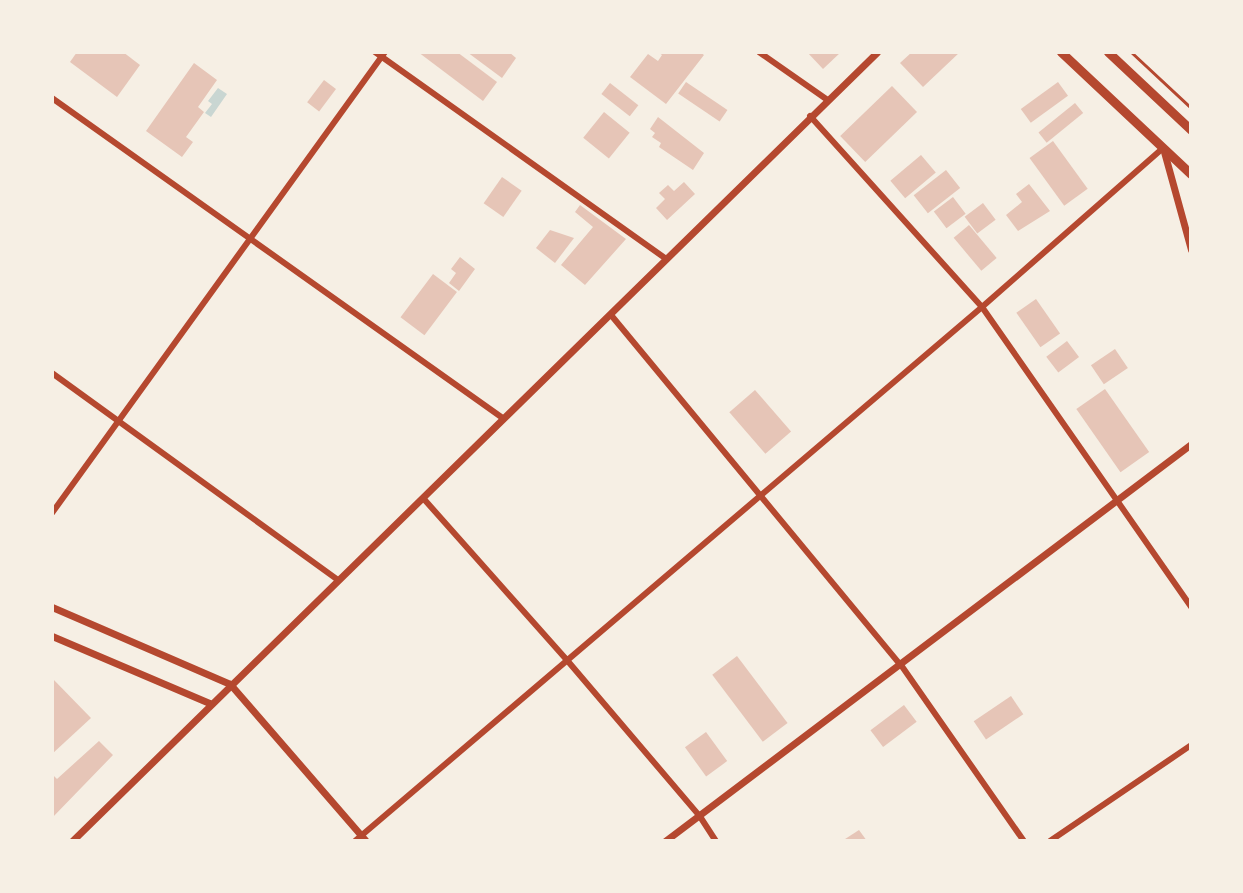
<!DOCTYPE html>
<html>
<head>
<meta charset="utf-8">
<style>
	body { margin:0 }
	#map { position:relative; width:1243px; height:893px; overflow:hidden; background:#f6efe4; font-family:Commissioner,sans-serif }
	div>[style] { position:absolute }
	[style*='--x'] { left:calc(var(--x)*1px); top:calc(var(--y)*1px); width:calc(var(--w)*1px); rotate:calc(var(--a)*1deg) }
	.water>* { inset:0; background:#c9d6d2 }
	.building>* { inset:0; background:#e6c5b7; transform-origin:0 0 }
	.path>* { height:3px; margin:-1.5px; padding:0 1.5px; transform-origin:1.5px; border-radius:1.5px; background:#b5482f }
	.minor>* { height:6px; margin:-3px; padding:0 3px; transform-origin:3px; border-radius:3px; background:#b5482f }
	.tertiary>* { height:7px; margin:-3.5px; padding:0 3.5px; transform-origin:3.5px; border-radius:3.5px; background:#b5482f }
	.primary>* { height:9px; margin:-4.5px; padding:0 4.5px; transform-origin:4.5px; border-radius:4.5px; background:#b5482f }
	span { translate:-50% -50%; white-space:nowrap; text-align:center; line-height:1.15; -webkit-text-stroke:8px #f6efe4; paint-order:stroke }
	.frame { position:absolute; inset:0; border:54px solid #f6efe4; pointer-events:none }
</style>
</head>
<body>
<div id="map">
	<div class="water">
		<div style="clip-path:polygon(218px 88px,227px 94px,211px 117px,205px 113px,212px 104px,208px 101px)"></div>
	</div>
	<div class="building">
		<div style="clip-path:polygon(77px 52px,123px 52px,140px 65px,117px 97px,70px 62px)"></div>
		<div style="clip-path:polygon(418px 52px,457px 52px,497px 82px,483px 101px)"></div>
		<div style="clip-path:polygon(467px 52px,509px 52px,516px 58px,502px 78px)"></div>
		<div style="clip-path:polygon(658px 52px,700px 52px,704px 55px,666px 104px,630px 77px,648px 54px,658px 61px,662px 55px)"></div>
		<div style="clip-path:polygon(807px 52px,841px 52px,823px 69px)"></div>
		<div style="clip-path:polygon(912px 52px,960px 52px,923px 87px,900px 63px)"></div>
		<div style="clip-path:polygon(194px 63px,217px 80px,198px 107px,204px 112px,186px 137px,193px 142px,182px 157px,146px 131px)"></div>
		<div style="left:324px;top:80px;width:15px;height:28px;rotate:37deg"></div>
		<div style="left:686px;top:82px;width:50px;height:14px;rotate:34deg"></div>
		<div style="left:1058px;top:82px;width:17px;height:46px;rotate:54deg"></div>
		<div style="left:610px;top:83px;width:36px;height:14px;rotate:38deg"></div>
		<div style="left:892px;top:86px;width:36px;height:72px;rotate:46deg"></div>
		<div style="left:1075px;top:103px;width:13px;height:47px;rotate:51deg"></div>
		<div style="left:604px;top:112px;width:33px;height:33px;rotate:39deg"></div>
		<div style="clip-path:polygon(658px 117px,704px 153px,693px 170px,659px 147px,661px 143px,652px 137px,655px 133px,650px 129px)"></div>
		<div style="left:1053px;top:141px;width:59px;height:29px;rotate:54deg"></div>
		<div style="left:921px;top:155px;width:23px;height:40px;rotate:50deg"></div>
		<div style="left:946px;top:170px;width:23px;height:41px;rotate:52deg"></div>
		<div style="left:502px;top:177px;width:24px;height:32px;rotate:35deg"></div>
		<div style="clip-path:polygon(684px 182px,695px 194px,667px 220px,656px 208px,665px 199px,659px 193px,668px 185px,674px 191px)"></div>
		<div style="clip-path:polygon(1029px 184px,1050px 211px,1018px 231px,1006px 215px,1022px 202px,1016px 194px)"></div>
		<div style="left:953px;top:197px;width:21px;height:24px;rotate:53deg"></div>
		<div style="left:983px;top:203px;width:21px;height:23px;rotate:53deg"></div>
		<div style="clip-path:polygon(580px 205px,626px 239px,585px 285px,561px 265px,593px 227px,575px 212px)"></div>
		<div style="left:969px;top:225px;width:43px;height:20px;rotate:50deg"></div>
		<div style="clip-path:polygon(550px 230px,574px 238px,555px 263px,536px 248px)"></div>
		<div style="clip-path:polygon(460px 257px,475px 269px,459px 291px,449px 283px,456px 273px,451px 269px)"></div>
		<div style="left:433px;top:274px;width:30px;height:54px;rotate:37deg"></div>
		<div style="left:1036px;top:299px;width:42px;height:24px;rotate:55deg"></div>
		<div style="left:1067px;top:341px;width:20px;height:26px;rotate:53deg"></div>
		<div style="left:1115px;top:349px;width:23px;height:29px;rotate:56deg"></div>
		<div style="left:1105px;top:389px;width:77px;height:35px;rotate:55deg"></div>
		<div style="left:755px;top:390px;width:55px;height:34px;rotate:49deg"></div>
		<div style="left:737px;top:656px;width:84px;height:31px;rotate:53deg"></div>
		<div style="clip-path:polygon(52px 678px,91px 718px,52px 754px)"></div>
		<div style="left:1011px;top:696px;width:22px;height:45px;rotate:56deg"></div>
		<div style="left:904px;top:705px;width:21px;height:42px;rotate:53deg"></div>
		<div style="left:706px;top:732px;width:36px;height:26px;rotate:54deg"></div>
		<div style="clip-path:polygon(99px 741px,113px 755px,52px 818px,52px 774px,57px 779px)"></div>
		<div style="clip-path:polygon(859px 830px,867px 841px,842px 841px)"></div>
	</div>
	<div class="path">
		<div style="--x:1131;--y:52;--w:82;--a:43"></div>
	</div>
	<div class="minor">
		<div style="--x:375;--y:52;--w:357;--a:35.4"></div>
		<div style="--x:759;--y:52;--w:82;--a:35"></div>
		<div style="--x:52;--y:98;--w:554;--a:35.38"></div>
		<div style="--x:810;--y:116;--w:257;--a:48"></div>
		<div style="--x:982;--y:307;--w:366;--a:55.1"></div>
		<div style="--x:611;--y:315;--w:455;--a:50.4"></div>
		<div style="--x:901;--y:665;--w:215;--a:55.1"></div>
		<div style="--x:52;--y:373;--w:352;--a:35.9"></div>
		<div style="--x:423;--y:498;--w:215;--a:48.4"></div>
		<div style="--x:566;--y:659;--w:205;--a:49.6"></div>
		<div style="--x:699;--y:815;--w:31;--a:57"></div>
		<div style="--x:52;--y:513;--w:569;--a:-54.16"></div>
		<div style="--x:355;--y:841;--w:824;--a:-40.42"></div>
		<div style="--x:982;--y:307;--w:241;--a:-41.3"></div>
		<div style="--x:1050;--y:841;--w:171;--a:-34.2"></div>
	</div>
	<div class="tertiary">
		<div style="--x:1163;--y:148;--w:106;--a:74.6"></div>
		<div style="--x:52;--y:607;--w:194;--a:23.4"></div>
		<div style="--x:230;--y:684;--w:208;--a:49.1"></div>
		<div style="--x:52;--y:636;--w:171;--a:23.1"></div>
		<div style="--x:72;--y:841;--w:1127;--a:-44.42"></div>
		<div style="--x:665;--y:841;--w:659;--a:-37.04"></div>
	</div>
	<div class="primary">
		<div style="--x:1061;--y:52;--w:178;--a:43.2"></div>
		<div style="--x:1108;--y:52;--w:114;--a:43.2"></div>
	</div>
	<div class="frame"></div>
</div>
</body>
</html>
